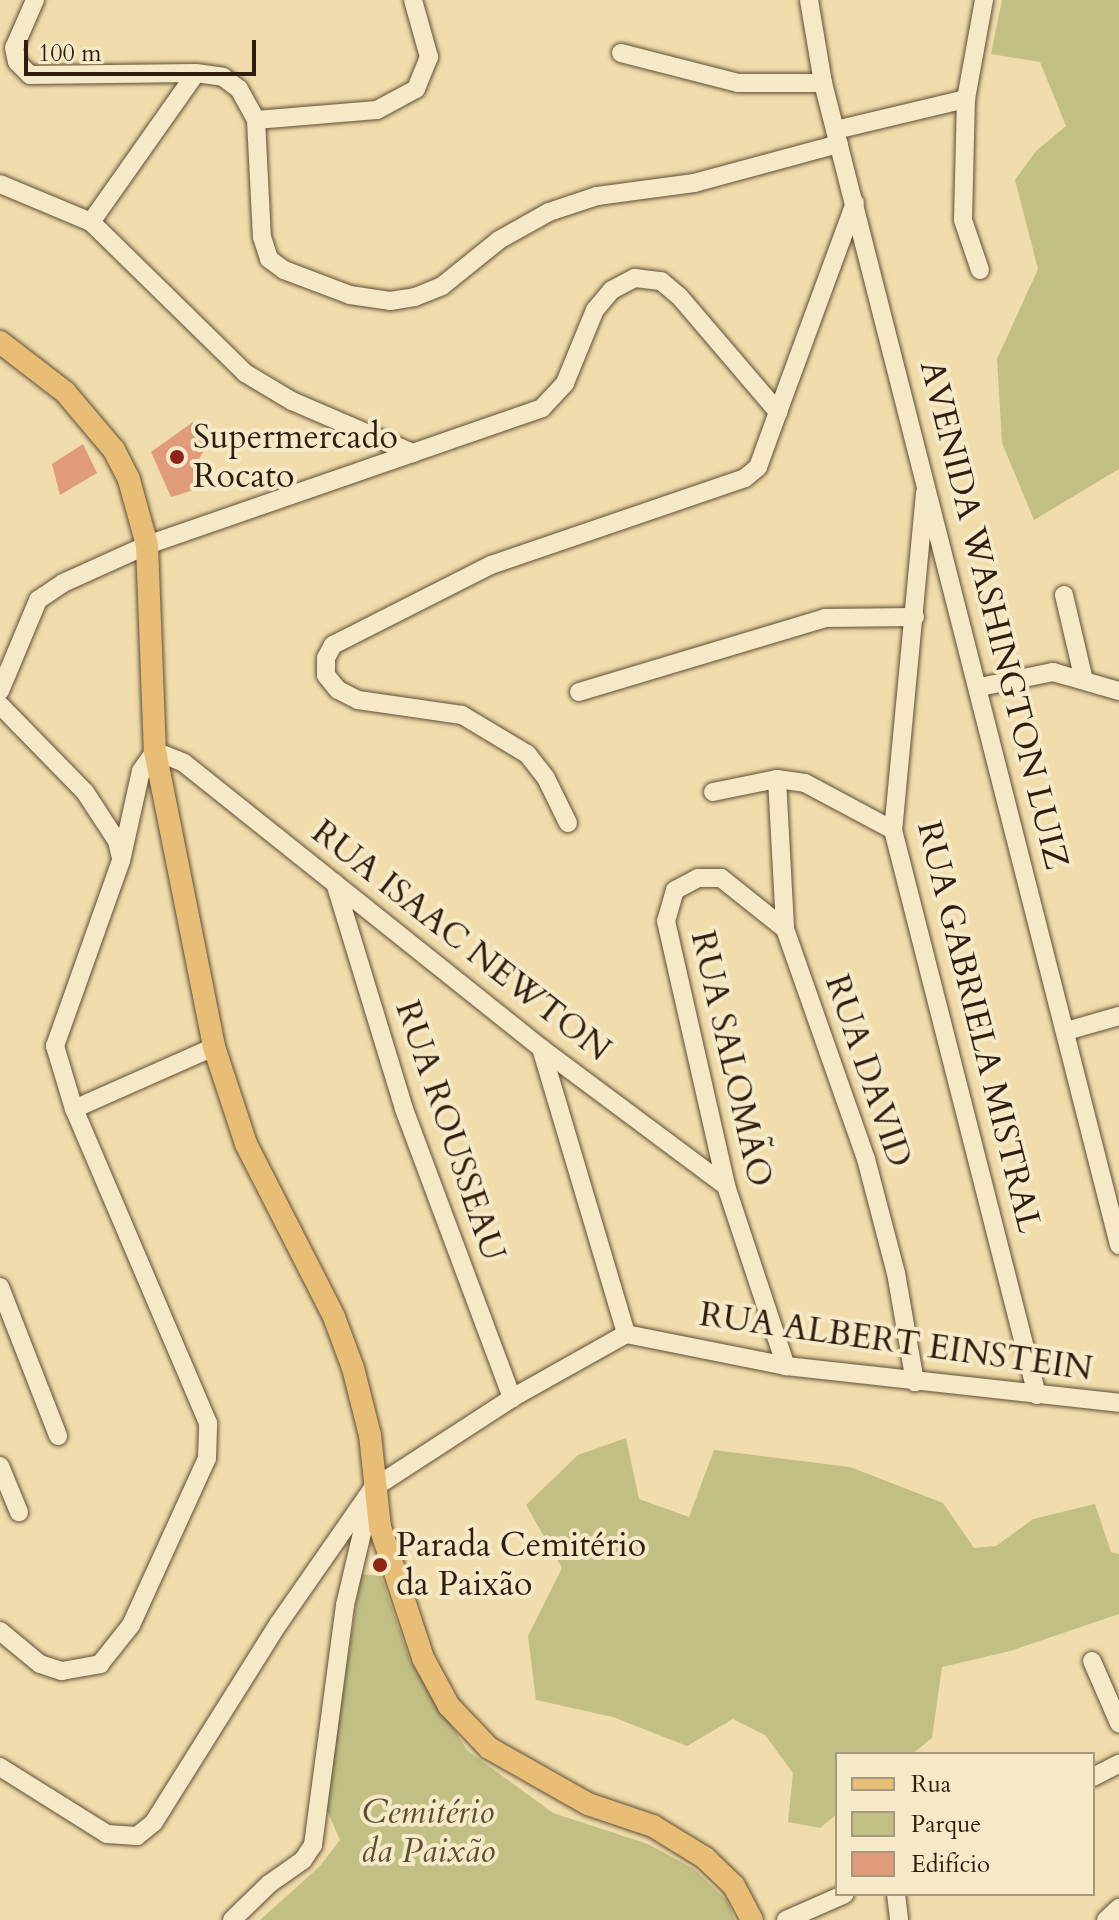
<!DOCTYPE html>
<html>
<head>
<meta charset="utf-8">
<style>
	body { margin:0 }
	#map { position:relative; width:1119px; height:1920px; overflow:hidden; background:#f0ddab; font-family:Cardo,serif }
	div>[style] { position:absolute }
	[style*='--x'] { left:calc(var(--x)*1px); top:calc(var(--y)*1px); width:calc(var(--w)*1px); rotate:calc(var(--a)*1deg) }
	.green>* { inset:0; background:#c1bf84 }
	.building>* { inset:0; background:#e09b78 }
	.roads { filter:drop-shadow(0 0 2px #604d36) drop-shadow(0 0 2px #604d36) }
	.minor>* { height:18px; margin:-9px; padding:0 9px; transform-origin:9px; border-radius:9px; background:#f5e9c8 }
	.major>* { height:22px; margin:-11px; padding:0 11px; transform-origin:11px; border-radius:11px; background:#e8be76 }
	.dots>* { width:22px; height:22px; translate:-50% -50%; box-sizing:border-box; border:4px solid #f5e9c8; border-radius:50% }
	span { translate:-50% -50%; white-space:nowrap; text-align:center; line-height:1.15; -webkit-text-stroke:8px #f5e9c8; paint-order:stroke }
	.poi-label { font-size:34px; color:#301d0f }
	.left { translate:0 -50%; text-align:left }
	.street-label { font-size:34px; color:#301d0f }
	.park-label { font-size:34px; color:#5c4e32; font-style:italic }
	.legend { position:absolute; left:835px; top:1752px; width:260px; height:144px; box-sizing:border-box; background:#f5e9c8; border:2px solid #a6977e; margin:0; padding:10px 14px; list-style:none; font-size:24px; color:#301d0f }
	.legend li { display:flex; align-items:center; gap:16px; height:40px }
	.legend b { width:40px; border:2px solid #a6977e }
	.scale { position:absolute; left:24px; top:40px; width:232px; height:36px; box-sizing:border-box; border:4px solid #301d0f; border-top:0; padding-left:10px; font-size:24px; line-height:28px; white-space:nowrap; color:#301d0f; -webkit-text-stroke:6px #f5e9c8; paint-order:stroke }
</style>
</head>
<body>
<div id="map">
	<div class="green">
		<div style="clip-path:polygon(1002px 0,1119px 0,1119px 469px,1034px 520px,1002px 443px,997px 359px,1038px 269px,1015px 180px,1036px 151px,1066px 126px,1040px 62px,991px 54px)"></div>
		<div style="clip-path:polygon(626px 1438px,639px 1499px,689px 1517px,714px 1450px,850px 1467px,943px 1503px,974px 1548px,996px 1546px,1033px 1519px,1095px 1504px,1111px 1552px,1119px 1554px,1119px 1614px,1010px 1651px,942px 1667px,932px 1738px,912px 1754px,837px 1754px,837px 1814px,820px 1828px,788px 1822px,793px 1773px,765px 1735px,733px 1719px,687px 1746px,613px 1717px,536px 1700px,528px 1636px,562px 1568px,526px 1505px,578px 1455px)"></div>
		<div style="clip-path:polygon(361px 1574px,381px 1576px,410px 1661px,467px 1750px,553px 1813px,648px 1844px,694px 1869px,727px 1901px,735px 1920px,260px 1920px,319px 1867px,340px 1840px,325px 1806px)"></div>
	</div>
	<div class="building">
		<div style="clip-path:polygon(193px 422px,209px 443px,197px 462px,210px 485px,171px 497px,151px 452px)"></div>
		<div style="clip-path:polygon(83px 444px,97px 473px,60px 495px,52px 464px)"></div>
	</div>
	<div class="roads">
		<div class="minor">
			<div style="--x:35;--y:0;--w:52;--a:113.6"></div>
			<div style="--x:14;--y:48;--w:14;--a:78"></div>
			<div style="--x:17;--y:62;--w:18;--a:45"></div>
			<div style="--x:30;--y:75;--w:166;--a:-0.7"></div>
			<div style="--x:196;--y:73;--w:27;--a:8"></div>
			<div style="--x:223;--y:77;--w:20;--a:37"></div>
			<div style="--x:239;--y:89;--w:35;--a:61"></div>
			<div style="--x:256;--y:120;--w:117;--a:87.1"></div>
			<div style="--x:262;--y:237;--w:23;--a:72"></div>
			<div style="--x:269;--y:259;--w:19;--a:36"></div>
			<div style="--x:284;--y:270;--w:71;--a:20.7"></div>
			<div style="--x:350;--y:295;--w:40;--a:8.5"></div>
			<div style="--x:390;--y:301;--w:25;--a:-9"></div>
			<div style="--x:415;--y:297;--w:29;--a:-22"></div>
			<div style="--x:442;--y:286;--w:73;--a:-38.9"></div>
			<div style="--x:499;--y:240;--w:57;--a:-29.2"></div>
			<div style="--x:549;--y:212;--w:51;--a:-18.4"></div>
			<div style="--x:597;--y:196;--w:98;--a:-7.6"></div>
			<div style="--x:694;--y:183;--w:150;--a:-15.1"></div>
			<div style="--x:809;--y:0;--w:84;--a:80.4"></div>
			<div style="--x:823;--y:83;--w:1199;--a:75.71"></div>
			<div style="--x:621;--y:53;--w:121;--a:14.4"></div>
			<div style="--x:738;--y:83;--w:85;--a:0"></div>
			<div style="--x:256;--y:120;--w:121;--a:-4.7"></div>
			<div style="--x:377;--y:110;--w:44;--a:-28.3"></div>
			<div style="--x:416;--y:89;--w:35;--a:-68"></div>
			<div style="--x:429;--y:57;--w:59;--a:-105.7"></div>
			<div style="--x:836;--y:130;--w:134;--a:-13.4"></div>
			<div style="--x:0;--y:184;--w:99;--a:22.7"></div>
			<div style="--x:91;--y:222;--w:216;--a:44.4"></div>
			<div style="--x:245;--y:373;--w:55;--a:30.8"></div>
			<div style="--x:292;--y:401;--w:132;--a:23.3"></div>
			<div style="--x:91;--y:222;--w:182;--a:-54.8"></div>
			<div style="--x:980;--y:270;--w:53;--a:-108.8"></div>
			<div style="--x:963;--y:220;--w:121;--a:-88.6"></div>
			<div style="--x:966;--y:99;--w:101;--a:-79.7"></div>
			<div style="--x:925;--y:493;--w:339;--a:95.4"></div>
			<div style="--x:893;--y:830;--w:583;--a:75.7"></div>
			<div style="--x:1064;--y:595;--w:87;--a:76.8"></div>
			<div style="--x:980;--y:687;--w:75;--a:-11.6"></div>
			<div style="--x:1053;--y:672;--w:69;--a:16.1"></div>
			<div style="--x:0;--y:691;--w:99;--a:-67.3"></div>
			<div style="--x:38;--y:600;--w:30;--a:-34"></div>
			<div style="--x:63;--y:583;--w:92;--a:-24.3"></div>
			<div style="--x:147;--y:545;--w:418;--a:-19.1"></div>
			<div style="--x:542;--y:408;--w:34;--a:-47"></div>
			<div style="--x:565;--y:383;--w:79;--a:-67.7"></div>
			<div style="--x:595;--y:310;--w:26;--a:-50"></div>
			<div style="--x:612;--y:290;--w:26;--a:-28"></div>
			<div style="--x:635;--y:278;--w:26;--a:7"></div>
			<div style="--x:661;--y:281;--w:23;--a:40"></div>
			<div style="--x:679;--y:296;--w:153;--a:49.5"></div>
			<div style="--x:778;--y:412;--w:223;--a:-69.8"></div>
			<div style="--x:579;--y:692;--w:257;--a:-16.7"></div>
			<div style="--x:825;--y:618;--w:90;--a:-0.6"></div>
			<div style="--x:0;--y:705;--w:122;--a:45.7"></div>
			<div style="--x:85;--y:792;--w:59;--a:56.9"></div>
			<div style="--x:117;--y:841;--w:17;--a:77"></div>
			<div style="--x:777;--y:779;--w:150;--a:86.9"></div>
			<div style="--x:785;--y:929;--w:244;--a:70.6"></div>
			<div style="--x:866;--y:1159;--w:118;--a:75.3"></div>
			<div style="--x:896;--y:1273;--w:111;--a:80.1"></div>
			<div style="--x:713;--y:792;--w:65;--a:-11.5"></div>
			<div style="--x:777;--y:779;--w:28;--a:8"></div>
			<div style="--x:805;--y:783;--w:100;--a:28.1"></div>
			<div style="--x:568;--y:823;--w:50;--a:-116.1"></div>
			<div style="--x:546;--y:778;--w:31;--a:-128"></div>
			<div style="--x:527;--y:754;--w:76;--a:-149"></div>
			<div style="--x:462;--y:715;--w:105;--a:-171.8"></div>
			<div style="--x:358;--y:700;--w:22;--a:-153"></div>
			<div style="--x:338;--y:690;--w:19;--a:-129"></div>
			<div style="--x:326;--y:675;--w:17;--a:-90"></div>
			<div style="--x:326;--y:658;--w:15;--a:-62"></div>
			<div style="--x:333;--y:645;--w:177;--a:-26.9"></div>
			<div style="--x:491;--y:565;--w:268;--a:-18.9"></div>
			<div style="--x:745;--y:478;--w:17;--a:-40"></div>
			<div style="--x:758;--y:467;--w:59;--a:-70"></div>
			<div style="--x:335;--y:883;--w:236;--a:73"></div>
			<div style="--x:404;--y:1109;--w:309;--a:69.5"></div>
			<div style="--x:785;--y:929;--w:82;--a:-141.4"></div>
			<div style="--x:721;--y:878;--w:23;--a:180"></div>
			<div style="--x:698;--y:878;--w:26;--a:152"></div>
			<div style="--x:675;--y:890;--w:32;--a:106"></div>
			<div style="--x:666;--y:921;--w:272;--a:77.2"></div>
			<div style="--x:726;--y:1186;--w:190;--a:71.6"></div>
			<div style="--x:1066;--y:1031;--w:55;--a:-15.8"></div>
			<div style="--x:541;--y:1048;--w:298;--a:73.4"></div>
			<div style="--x:74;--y:1109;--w:153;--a:-23.9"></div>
			<div style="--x:0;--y:1287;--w:160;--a:68.7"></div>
			<div style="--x:0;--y:1466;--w:50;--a:67.6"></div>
			<div style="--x:0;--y:1631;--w:52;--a:39.5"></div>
			<div style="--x:40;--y:1664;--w:23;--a:18"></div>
			<div style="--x:62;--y:1671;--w:39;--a:-10"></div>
			<div style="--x:100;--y:1664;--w:50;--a:-51.5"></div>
			<div style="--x:131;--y:1625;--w:183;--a:-65.5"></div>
			<div style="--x:207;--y:1458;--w:35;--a:-88"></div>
			<div style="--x:208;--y:1423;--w:341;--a:-113.1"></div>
			<div style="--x:74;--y:1109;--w:66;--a:-106.8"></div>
			<div style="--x:55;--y:1046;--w:196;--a:-70.4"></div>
			<div style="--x:121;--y:861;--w:92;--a:-77.5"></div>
			<div style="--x:141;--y:771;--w:24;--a:-55"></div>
			<div style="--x:155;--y:751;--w:31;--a:22"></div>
			<div style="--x:184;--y:763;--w:457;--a:38.6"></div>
			<div style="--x:541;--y:1048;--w:231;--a:36.7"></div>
			<div style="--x:1092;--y:1661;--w:68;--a:66.5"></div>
			<div style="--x:0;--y:1767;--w:126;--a:32.1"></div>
			<div style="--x:107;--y:1834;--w:30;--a:4"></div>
			<div style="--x:137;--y:1836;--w:22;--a:-39"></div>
			<div style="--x:154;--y:1822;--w:235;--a:-57.9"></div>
			<div style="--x:279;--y:1623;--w:163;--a:-55.2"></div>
			<div style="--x:372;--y:1489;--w:167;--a:-33"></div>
			<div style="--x:512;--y:1398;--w:131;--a:-29.3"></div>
			<div style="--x:626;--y:1334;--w:163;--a:11.3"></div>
			<div style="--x:786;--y:1366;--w:335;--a:6.3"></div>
			<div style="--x:1093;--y:1777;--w:29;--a:-27"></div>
			<div style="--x:896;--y:1894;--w:26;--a:83"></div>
			<div style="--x:232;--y:1920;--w:52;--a:-44.2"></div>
			<div style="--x:269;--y:1884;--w:42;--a:-35.2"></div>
			<div style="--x:303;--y:1860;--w:18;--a:-56"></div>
			<div style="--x:313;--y:1845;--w:242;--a:-82.4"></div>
			<div style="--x:345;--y:1605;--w:109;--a:-76.7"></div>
			<div style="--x:786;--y:1920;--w:64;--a:-23.8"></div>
			<div style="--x:1106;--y:1920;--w:18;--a:-43"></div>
		</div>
		<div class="major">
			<div style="--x:0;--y:342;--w:82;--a:37.6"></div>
			<div style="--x:65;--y:392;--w:76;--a:49.8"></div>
			<div style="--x:114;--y:450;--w:34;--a:63"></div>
			<div style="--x:129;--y:480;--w:67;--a:74.5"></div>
			<div style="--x:147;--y:545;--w:206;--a:87.8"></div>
			<div style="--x:155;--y:751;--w:302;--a:78.7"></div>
			<div style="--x:214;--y:1047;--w:102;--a:71.7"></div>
			<div style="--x:246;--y:1144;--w:194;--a:63"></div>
			<div style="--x:334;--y:1317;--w:54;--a:69.6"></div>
			<div style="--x:353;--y:1368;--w:69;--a:75.8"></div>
			<div style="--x:370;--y:1435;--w:93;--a:83.8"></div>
			<div style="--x:380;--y:1527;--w:138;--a:71.8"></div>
			<div style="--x:423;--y:1658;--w:55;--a:61.6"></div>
			<div style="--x:449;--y:1706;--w:58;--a:46.4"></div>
			<div style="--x:489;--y:1748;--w:114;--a:29.5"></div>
			<div style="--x:588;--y:1804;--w:69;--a:18.7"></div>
			<div style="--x:653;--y:1826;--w:61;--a:31.6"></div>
			<div style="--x:705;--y:1858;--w:40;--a:44"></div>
			<div style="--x:734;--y:1886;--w:38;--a:62"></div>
		</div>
	</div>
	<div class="dots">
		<div style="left:177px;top:457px;background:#8f2418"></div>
		<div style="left:380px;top:1565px;background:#8f2418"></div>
	</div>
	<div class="poi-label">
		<span class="left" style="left:193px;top:457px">Supermercado<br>Rocato</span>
		<span class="left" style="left:396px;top:1565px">Parada Cemitério<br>da Paixão</span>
	</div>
	<div class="street-label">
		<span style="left:994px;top:615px;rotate:76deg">AVENIDA WASHINGTON LUIZ</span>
		<span style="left:461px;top:941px;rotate:38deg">RUA ISAAC NEWTON</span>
		<span style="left:979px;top:1027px;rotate:76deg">RUA GABRIELA MISTRAL</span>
		<span style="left:731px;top:1059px;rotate:77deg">RUA SALOMÃO</span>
		<span style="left:868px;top:1071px;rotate:71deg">RUA DAVID</span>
		<span style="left:450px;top:1131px;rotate:71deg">RUA ROUSSEAU</span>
		<span style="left:896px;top:1342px;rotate:8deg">RUA ALBERT EINSTEIN</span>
	</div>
	<div class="park-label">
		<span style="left:428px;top:1832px">Cemitério<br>da Paixão</span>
	</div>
	<ul class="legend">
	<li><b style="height:10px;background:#e8be76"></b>Rua</li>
	<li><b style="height:22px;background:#c1bf84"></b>Parque</li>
	<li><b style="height:22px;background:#e09b78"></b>Edifício</li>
	</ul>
	<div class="scale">100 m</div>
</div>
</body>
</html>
